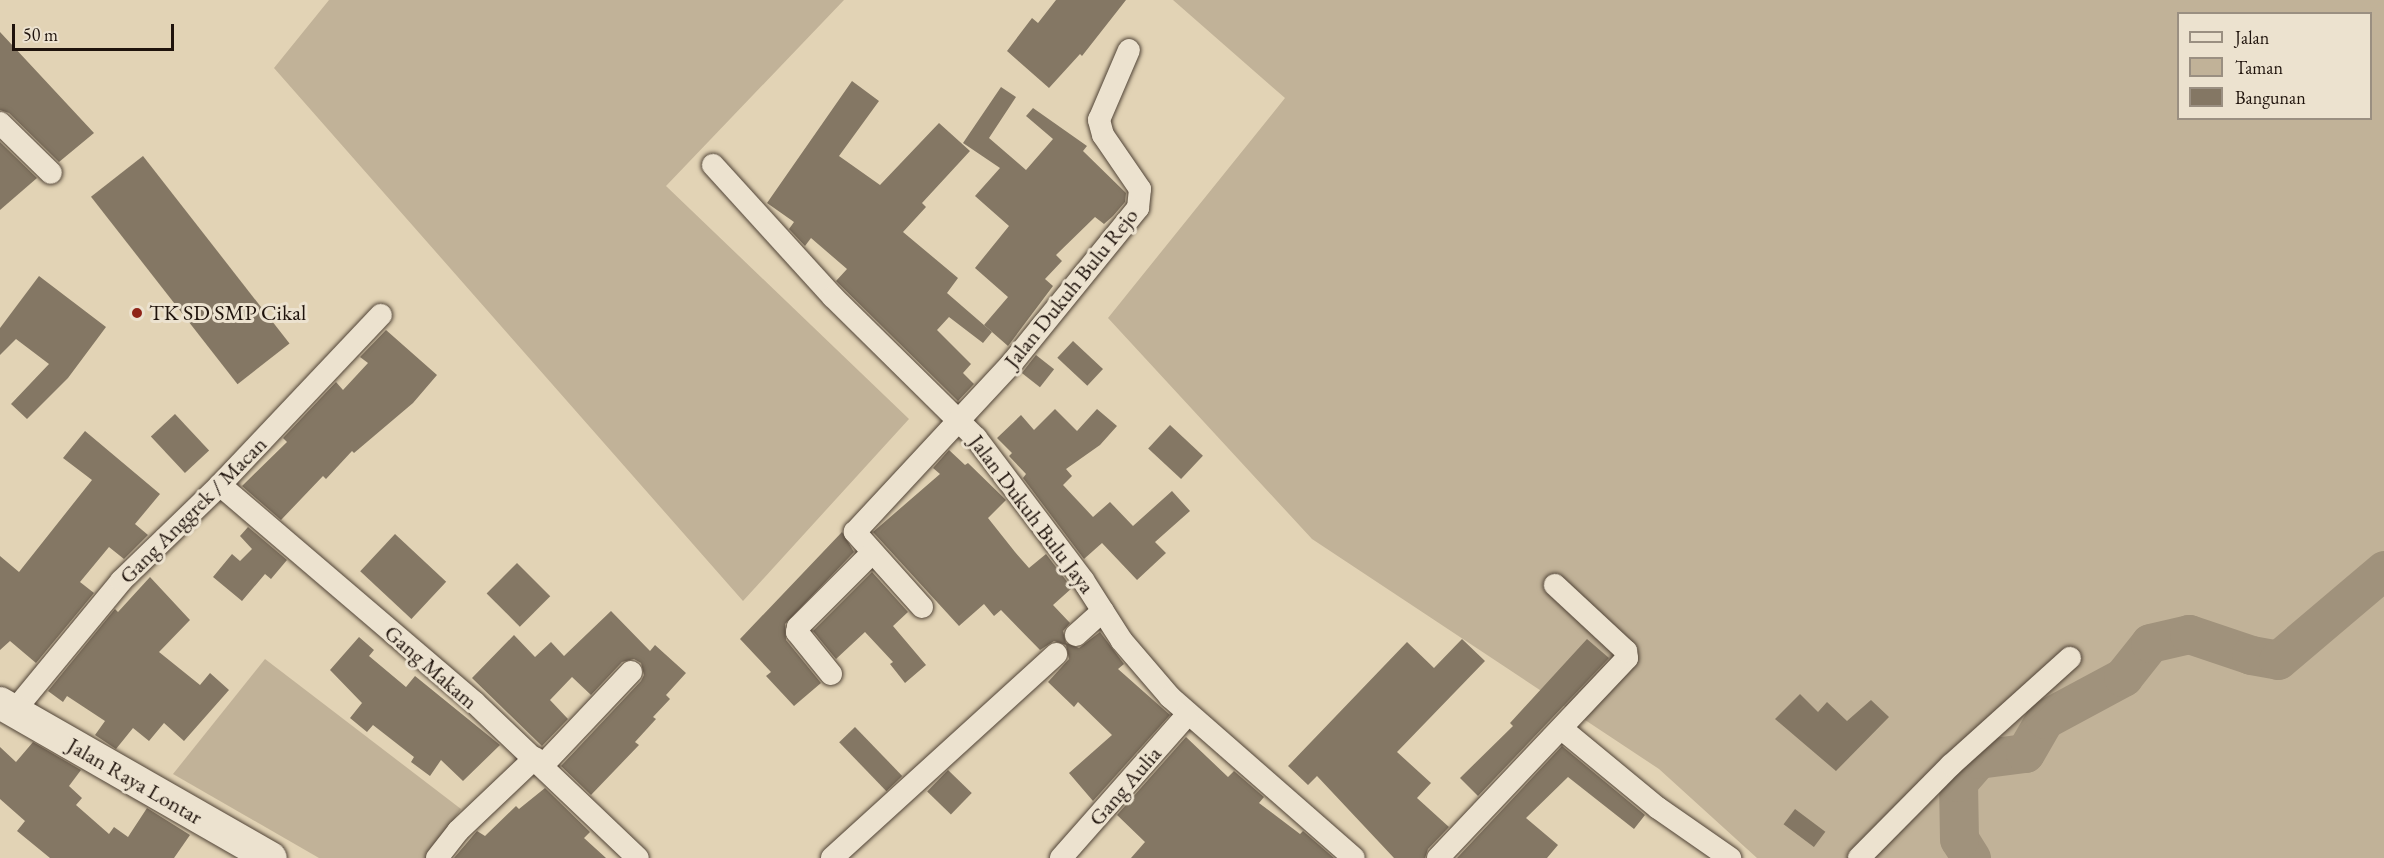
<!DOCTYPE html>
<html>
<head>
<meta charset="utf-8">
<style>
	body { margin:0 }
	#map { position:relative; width:2384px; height:858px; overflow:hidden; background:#e2d3b5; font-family:"EB Garamond",serif }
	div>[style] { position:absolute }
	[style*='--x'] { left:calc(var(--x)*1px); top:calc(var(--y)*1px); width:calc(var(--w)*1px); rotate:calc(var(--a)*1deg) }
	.green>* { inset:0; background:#c1b298 }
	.river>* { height:39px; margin:-19.5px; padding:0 19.5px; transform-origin:19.5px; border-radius:19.5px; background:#a0927c }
	.building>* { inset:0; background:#847764; transform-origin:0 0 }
	.roads { filter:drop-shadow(0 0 2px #504336) drop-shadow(0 0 2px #504336) }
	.street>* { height:22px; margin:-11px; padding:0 11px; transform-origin:11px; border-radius:11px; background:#ece2cf }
	.secondary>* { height:32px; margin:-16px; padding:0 16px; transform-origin:16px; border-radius:16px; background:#ece2cf }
	.dots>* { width:16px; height:16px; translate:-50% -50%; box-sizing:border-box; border:3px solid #ece2cf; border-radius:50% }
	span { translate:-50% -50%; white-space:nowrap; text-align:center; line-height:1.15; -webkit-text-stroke:6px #ece2cf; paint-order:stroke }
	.street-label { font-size:22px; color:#1f130c }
	.poi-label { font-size:22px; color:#1f130c }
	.left { translate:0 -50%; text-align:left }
	.legend { position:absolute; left:2177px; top:12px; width:195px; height:108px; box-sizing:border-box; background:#ece2cf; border:2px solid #9a8f81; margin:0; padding:8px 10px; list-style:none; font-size:18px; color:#1f130c }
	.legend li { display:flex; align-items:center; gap:12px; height:30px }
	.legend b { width:30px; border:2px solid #9a8f81 }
	.scale { position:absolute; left:12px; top:24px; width:162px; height:27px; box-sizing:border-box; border:3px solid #1f130c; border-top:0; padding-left:8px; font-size:18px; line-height:21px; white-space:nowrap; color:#1f130c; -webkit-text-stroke:4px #ece2cf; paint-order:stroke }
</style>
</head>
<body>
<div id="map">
	<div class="green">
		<div style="clip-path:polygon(329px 0,844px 0,666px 186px,909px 419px,743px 601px,274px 68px)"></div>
		<div style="clip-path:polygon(evenodd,1173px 0,2384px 0,2384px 858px,1757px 858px,1659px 769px,1312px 539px,1108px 318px,1285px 98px,1173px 0,2178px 14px,2370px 14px,2370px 118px,2178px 118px,2178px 14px)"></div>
		<div style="clip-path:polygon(265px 659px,461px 809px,427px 858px,319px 858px,173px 774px)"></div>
	</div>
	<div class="river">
		<div style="--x:1971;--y:858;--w:22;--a:-122"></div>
		<div style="--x:1959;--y:839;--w:57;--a:-91"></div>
		<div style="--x:1958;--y:782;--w:30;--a:-49"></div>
		<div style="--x:1978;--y:759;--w:47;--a:-7.3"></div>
		<div style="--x:2025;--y:753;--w:39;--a:-60"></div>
		<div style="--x:2045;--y:719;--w:89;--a:-28.3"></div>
		<div style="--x:2123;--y:677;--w:43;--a:-51.5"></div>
		<div style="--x:2150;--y:643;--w:40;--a:-13"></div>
		<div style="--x:2189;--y:634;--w:65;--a:18.7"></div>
		<div style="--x:2251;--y:655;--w:27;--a:10"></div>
		<div style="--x:2278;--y:660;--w:139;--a:-40.3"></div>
	</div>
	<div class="building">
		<div style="clip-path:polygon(1056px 0,1126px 0,1082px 56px,1080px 54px,1049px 88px,1007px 51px,1032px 18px,1038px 23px)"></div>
		<div style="clip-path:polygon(0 32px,94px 133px,59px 162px,9px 113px,0 110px)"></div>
		<div style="clip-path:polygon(852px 81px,879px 101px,839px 156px,880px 185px,939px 123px,970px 151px,922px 203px,926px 207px,903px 232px,958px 278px,947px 293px,992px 332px,983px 343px,949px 317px,937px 330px,971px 364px,963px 373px,974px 384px,958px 401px,836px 281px,847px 269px,811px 238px,805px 246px,789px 229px,794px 222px,767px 203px)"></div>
		<div style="clip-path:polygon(1001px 87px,1016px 97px,989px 138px,1026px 170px,1053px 139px,1026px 116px,1033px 108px,1087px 146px,1083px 151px,1126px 193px,1125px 202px,1113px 216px,1104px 224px,1095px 217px,1056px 255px,1062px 261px,1045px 279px,1053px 286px,1008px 346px,984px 325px,1008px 297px,975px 268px,1009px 226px,975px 196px,1000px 168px,963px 143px)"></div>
		<div style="clip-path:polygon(0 142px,37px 178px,0 210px)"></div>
		<div style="left:143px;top:156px;width:238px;height:66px;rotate:52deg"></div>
		<div style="clip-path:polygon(39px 276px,106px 327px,68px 378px,27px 419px,11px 404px,49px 364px,16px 339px,0 355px,0 328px)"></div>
		<div style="clip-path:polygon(386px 330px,437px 375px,413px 403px,354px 453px,352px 451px,326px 479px,323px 476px,281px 520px,242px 486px,287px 442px,283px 438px,336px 382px,343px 390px,368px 363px,360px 357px)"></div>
		<div style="left:1073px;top:341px;width:41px;height:23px;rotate:43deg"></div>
		<div style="left:1036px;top:355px;width:23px;height:23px;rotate:38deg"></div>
		<div style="clip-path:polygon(1055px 409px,1077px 431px,1097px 409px,1117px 426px,1100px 445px,1066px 469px,1072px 476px,1063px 485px,1093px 517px,1110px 502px,1133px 526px,1172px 491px,1190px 511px,1155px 542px,1166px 553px,1137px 580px,1102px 543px,1084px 559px,1023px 478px,1026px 474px,1009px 456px,1012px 453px,997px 438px,1021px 415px,1034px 430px)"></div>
		<div style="left:175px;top:414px;width:50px;height:33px;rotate:47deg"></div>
		<div style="left:1170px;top:425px;width:45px;height:32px;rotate:43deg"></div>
		<div style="clip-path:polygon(85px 431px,160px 494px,135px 524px,148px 535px,124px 559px,109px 547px,80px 582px,94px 593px,36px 663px,10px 641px,0 650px,0 556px,19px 572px,92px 480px,63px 458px)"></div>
		<div style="clip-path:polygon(949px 450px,965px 465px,968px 463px,1006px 500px,988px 518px,1015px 552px,1029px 568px,1046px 554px,1072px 588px,1053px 605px,1070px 623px,1063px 631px,1066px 643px,1079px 648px,1100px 632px,1124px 664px,1118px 669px,1170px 715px,1093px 801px,1069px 773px,1112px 735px,1078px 702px,1074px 707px,1048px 682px,1069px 659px,1066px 645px,1054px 641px,1040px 650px,1001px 610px,994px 616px,984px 604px,959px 626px,873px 532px,940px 474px,933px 468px)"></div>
		<div style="clip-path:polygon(248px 527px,287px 560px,271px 579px,265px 574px,242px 601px,213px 577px,232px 554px,240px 561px,252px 549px,240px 536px)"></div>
		<div style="clip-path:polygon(842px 532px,854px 552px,785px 624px,786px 640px,821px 683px,794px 706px,766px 676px,771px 672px,740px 639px)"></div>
		<div style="left:395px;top:534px;width:70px;height:51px;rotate:43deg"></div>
		<div style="left:517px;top:563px;width:47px;height:43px;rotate:45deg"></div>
		<div style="clip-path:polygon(872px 572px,908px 612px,893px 626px,926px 665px,905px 683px,890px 664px,893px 662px,865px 632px,836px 659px,813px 631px)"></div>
		<div style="clip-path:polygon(150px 577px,190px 620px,159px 652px,200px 685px,210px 673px,229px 690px,184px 741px,164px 723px,149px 741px,133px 728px,116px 749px,95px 735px,105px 721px,67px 696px,63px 702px,48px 691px,115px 609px,118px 612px)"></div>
		<div style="clip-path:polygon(611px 611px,650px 651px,655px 645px,686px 673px,666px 695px,670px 699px,653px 717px,656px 719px,635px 742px,639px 745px,591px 795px,561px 766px,641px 681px,644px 675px,641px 663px,634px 659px,622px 662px,591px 695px,572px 677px,550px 700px,568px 719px,542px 746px,472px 678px,514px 635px,535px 657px,551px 642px,564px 656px)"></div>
		<div style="clip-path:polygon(359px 637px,374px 650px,369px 656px,406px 687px,415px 676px,500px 745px,463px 781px,441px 760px,430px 776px,411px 762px,414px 757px,373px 725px,367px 732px,350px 718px,362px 703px,330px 670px)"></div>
		<div style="clip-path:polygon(1462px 639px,1485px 661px,1397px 752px,1431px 783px,1417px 798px,1449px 827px,1428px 849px,1425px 858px,1394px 858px,1317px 776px,1308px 785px,1288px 766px,1407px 642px,1434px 668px)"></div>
		<div style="clip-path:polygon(1587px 639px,1609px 658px,1478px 796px,1460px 778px,1513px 726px,1510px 723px)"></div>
		<div style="clip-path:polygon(1800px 694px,1818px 712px,1827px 702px,1847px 721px,1871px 700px,1889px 717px,1836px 771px,1775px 719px)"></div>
		<div style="left:855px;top:727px;width:68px;height:22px;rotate:46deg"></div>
		<div style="clip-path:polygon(1186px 737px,1228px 777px,1234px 771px,1264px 797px,1259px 803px,1300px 834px,1303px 831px,1334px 858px,1131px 858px,1145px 842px,1117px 815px)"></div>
		<div style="clip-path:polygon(33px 742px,81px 770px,69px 786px,82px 798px,76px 805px,109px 834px,114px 827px,128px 837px,147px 808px,190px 835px,174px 858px,50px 858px,17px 831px,25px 821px,0 799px,0 747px,16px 762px)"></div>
		<div style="clip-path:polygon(1562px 746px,1645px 815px,1634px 829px,1568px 777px,1526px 818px,1558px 845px,1547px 858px,1457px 858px)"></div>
		<div style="left:948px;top:770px;width:33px;height:30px;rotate:44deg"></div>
		<div style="clip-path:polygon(545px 788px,590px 832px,584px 838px,606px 858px,454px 858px,477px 831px,485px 836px,516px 806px,519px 809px)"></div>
		<div style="left:1795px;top:809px;width:38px;height:19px;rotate:37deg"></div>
	</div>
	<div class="roads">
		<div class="street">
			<div style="--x:0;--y:123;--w:71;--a:44.4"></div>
			<div style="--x:713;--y:165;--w:178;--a:47.7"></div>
			<div style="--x:833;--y:297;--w:201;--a:44.6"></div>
			<div style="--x:976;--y:438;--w:178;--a:53"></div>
			<div style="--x:1083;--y:580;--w:72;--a:57.4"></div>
			<div style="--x:1122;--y:641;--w:74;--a:49.4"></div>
			<div style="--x:1170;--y:697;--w:244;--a:41.2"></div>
			<div style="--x:220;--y:485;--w:334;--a:40.5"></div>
			<div style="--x:474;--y:702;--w:226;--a:43.6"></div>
			<div style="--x:922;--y:607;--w:101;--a:-131.8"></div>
			<div style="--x:855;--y:532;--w:231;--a:-47.1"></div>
			<div style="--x:1012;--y:363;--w:200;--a:-50.9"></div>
			<div style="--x:1138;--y:208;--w:19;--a:-84"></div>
			<div style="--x:1140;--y:189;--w:65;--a:-124.4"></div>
			<div style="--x:1103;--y:135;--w:16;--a:-105"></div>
			<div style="--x:1099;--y:120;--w:76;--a:-66.8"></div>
			<div style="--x:1076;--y:635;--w:36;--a:-42"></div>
			<div style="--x:831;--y:674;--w:54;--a:-129"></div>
			<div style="--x:797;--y:632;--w:5;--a:-79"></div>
			<div style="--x:798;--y:627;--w:105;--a:-45"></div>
			<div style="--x:14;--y:711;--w:168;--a:-50.5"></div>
			<div style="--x:121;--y:581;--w:138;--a:-44.1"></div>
			<div style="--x:220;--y:485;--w:234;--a:-46.6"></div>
			<div style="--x:1562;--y:729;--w:124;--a:39.5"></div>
			<div style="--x:1658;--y:808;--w:88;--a:34.8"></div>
			<div style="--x:543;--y:765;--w:128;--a:-46.6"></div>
			<div style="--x:437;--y:858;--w:34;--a:-52"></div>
			<div style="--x:458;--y:831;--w:106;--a:-43.5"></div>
			<div style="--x:832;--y:858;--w:303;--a:-42.3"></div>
			<div style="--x:1061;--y:858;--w:192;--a:-48.6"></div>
			<div style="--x:1438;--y:858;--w:275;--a:-46.6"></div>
			<div style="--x:1627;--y:658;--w:7;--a:-98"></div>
			<div style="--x:1626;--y:651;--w:97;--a:-137.1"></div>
			<div style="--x:1859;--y:858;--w:131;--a:-45.3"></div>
			<div style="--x:1951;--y:765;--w:160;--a:-42"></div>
		</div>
		<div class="secondary">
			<div style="--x:0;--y:703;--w:312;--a:29.8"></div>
		</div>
	</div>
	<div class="dots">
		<div style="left:137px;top:313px;background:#8f2418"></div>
	</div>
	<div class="street-label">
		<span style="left:1071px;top:288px;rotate:-51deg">Jalan Dukuh Bulu Rejo</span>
		<span style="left:193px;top:510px;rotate:-45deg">Gang Anggrek / Macan</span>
		<span style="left:1032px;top:514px;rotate:53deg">Jalan Dukuh Bulu Jaya</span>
		<span style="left:431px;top:667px;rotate:41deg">Gang Makam</span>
		<span style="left:135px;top:781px;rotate:30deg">Jalan Raya Lontar</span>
		<span style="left:1125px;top:786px;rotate:-49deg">Gang Aulia</span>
	</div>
	<div class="poi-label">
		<span class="left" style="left:149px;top:313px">TK SD SMP Cikal</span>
	</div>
	<ul class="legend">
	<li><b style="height:8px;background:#ece2cf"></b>Jalan</li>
	<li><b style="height:16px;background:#c1b298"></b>Taman</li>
	<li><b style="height:16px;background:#847764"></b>Bangunan</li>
	</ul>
	<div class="scale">50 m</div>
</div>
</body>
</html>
